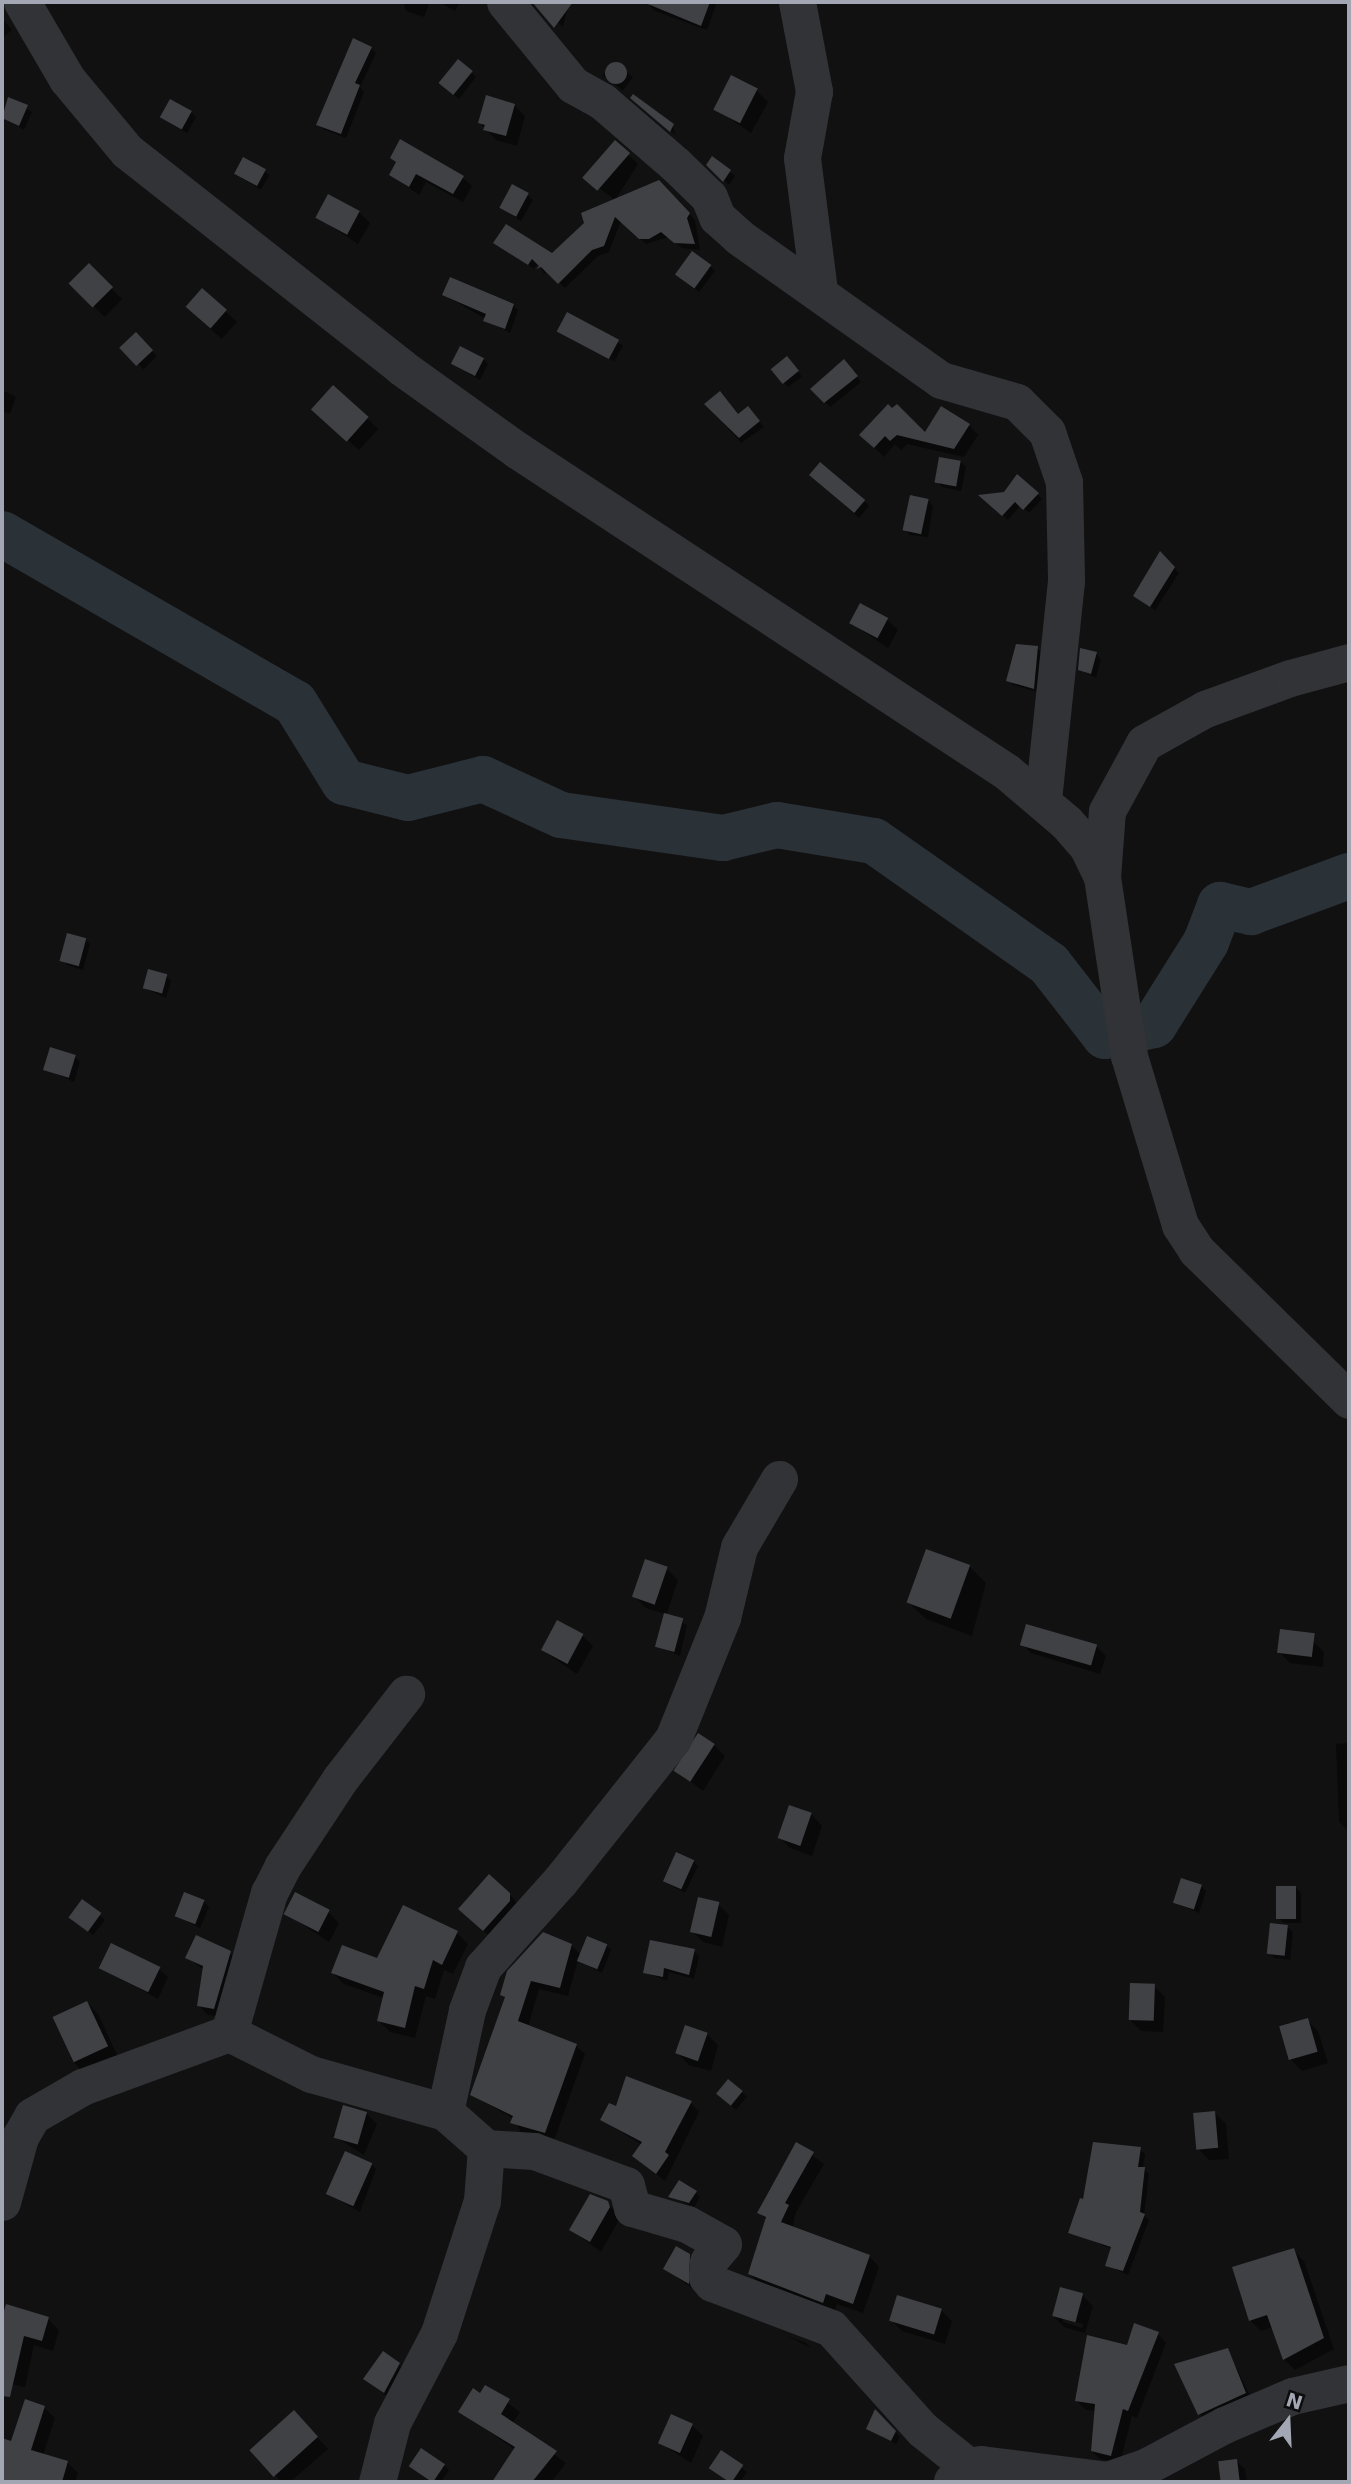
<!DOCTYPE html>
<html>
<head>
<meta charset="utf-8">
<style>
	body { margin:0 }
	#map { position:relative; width:1351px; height:2484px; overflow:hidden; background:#111112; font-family:"DejaVu Sans",sans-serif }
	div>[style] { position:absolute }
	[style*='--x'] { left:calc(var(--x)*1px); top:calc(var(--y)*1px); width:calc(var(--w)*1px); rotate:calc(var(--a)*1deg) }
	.shadow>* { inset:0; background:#0007; transform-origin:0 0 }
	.river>* { height:46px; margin:-23px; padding:0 23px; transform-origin:23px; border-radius:23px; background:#2a3137 }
	.building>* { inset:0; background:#404145; transform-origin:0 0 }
	.round { border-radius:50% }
	.minor>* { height:37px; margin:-18.5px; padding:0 18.5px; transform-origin:18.5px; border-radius:18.5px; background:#323337 }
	span { translate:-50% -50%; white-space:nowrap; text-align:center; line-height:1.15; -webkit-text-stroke:6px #0c0c0d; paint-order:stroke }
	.frame { position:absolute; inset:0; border:4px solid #a2a7b3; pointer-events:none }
	.north { position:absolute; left:1253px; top:2386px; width:70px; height:70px; -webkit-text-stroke:5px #0c0c0d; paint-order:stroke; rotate:18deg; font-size:19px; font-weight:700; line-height:28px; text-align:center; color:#a2a7b3 }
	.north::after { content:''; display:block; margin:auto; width:24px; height:32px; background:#a2a7b3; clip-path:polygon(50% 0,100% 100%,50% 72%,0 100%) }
</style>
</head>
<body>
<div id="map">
	<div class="shadow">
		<div style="clip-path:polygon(403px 2px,430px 2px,424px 17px,406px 11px)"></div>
		<div style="clip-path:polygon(439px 2px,460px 2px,455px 11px)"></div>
		<div style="clip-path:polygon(537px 2px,563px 2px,568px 7px,563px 27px)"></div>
		<div style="clip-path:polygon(652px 2px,717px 2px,707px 30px,655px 11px,650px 6px)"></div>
		<div style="clip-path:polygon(2px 19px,12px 30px,2px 38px)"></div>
		<div style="clip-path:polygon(371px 48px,376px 53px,360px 87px,364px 92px,346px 138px,323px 129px,318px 124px)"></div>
		<div style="left:613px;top:62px;width:25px;height:17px;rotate:37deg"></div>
		<div style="clip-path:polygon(472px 73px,476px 77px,459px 99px,445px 88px)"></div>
		<div style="clip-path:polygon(757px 91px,768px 102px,751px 133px,716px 109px)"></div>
		<div style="clip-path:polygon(9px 99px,32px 112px,24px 130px,2px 117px)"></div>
		<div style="clip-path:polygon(638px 103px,673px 126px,676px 135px)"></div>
		<div style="clip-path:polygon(514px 105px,525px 116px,517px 146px,496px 140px,480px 123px)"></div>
		<div style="clip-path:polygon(191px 112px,196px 117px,187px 133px,162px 118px)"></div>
		<div style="clip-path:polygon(615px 143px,638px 164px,615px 200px,590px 181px)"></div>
		<div style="left:243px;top:159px;width:31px;height:17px;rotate:31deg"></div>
		<div style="clip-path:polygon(712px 159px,735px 176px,729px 185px,708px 164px)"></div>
		<div style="clip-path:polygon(397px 163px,462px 177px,472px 186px,463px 202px,426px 182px,419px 195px,391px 175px)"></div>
		<div style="clip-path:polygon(658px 182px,695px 220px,700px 250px,682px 248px,668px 237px,646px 244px,621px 221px,609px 252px,598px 256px,565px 288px,548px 272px,544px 274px,538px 263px,534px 269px,495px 243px,553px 255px)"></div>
		<div style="clip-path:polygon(528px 195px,533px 200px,521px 221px,501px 208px)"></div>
		<div style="clip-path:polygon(359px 212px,370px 223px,358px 244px,317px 217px)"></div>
		<div style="left:89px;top:266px;width:47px;height:25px;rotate:45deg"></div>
		<div style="clip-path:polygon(710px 266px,715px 271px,699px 292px,681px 279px)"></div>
		<div style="clip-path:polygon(202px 290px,237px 322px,222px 339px,198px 318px)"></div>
		<div style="clip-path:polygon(444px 295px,513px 305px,518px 310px,510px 333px)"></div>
		<div style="left:568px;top:315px;width:63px;height:18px;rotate:29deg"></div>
		<div style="left:135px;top:334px;width:31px;height:19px;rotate:45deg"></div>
		<div style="clip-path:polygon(483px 359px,488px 364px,480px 380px,453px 364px)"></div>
		<div style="clip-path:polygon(792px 363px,802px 377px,788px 387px,783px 382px)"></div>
		<div style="clip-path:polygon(849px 366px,861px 382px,830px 407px,812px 389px)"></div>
		<div style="clip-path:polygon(2px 390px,16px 397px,10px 414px,2px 411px)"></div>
		<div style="clip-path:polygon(707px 404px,738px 416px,752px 413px,764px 427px,741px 443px)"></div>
		<div style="clip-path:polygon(367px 418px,378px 429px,359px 450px,325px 420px)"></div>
		<div style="clip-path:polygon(969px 425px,978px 435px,964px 457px,907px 444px,901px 450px,895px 444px,884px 457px,861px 435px,926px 435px)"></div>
		<div style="clip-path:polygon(961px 462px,966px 467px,961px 491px,942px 487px,937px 482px)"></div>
		<div style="clip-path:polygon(811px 475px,864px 501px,869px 506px,859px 518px)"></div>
		<div style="clip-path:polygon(1018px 476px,1042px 499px,1029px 513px,1021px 505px,1008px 520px,982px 496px,1005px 494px)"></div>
		<div style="clip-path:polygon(928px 501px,933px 506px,928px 537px,910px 535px,905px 530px)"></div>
		<div style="clip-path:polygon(1160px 554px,1179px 573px,1155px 610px,1140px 600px)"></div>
		<div style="clip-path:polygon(887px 620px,898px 630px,888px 648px,851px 623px)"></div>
		<div style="clip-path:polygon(1037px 648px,1042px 653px,1038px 692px,1013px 685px,1008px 680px)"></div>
		<div style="clip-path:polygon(1096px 654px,1101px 659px,1096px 678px,1080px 670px)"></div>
		<div style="clip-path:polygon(85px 939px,90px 944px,83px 970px,67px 965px,62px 960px)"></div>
		<div style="clip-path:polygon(166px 976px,171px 981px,166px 998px,144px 988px)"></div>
		<div style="clip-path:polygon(75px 1057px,80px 1062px,74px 1082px,45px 1069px)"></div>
		<div style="clip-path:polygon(969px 1566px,986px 1583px,972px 1636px,926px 1619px,909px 1603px)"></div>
		<div style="clip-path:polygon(667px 1569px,678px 1580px,666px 1616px,687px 1625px,680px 1656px,657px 1646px,665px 1614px,646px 1608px,635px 1597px)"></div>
		<div style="clip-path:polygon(582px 1635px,593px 1646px,577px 1674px,542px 1650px)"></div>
		<div style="clip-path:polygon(1313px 1641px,1324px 1652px,1323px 1667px,1290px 1663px,1279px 1652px)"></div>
		<div style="clip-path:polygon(1022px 1644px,1097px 1647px,1106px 1656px,1100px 1674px,1031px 1653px)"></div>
		<div style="clip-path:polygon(1349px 1743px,1349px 1832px,1339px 1822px,1336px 1744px)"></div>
		<div style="clip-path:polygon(714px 1745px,725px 1756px,703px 1791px,677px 1771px)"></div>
		<div style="clip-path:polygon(790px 1807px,812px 1815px,822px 1826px,812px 1856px,790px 1848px,779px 1837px)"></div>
		<div style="clip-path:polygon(693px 1861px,698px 1866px,685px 1893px,664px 1881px)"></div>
		<div style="clip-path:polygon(1201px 1886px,1206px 1891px,1199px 1913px,1176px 1903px)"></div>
		<div style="clip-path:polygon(1296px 1887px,1301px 1893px,1301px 1923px,1284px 1923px,1279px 1918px)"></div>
		<div style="clip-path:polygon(509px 1894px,520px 1906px,495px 1941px,471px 1920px)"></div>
		<div style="clip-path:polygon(82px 1901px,105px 1920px,93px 1935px,75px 1922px)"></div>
		<div style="clip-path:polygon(204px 1902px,209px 1907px,200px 1928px,176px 1915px)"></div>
		<div style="clip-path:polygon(718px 1904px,729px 1915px,722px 1947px,703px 1942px,692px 1931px)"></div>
		<div style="clip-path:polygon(328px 1912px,339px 1923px,329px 1942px,287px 1914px)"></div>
		<div style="clip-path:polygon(1288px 1927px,1293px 1932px,1290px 1960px,1274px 1958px,1269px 1953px)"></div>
		<div style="clip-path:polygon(457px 1933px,468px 1944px,453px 1974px,444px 1970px,435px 1999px,426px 1996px,415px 2038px,390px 2032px,379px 2021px,384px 1998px,344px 1984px,333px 1973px)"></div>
		<div style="clip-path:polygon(571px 1945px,581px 1955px,606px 1945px,611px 1950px,602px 1973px,578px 1960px,568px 1996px,539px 1989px,528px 2027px,576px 2046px,585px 2054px,554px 2140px,521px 2132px,514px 2119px,472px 2095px,506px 1999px,502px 1995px)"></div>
		<div style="clip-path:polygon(694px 1951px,699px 1956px,694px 1979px,669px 1972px,667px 1981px,645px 1972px)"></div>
		<div style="clip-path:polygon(229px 1953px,239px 1962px,223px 2017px,208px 2015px,199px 2006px,204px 1970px,187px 1957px)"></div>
		<div style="clip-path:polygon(104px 1969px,159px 1969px,168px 1977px,158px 1999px)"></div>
		<div style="clip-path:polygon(1154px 1986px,1165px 1997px,1163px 2032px,1141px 2031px,1130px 2020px)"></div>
		<div style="clip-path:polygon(87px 2003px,98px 2014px,118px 2057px,82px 2071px,72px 2060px,55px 2016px)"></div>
		<div style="clip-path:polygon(1307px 2020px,1318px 2031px,1328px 2063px,1302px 2071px,1291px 2060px)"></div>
		<div style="clip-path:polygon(707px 2034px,718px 2045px,711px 2071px,689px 2065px,678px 2054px)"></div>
		<div style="clip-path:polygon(742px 2092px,747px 2097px,736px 2110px,723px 2099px)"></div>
		<div style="clip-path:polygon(691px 2103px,699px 2112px,665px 2181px,634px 2156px,642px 2145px,602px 2120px,617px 2109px)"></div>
		<div style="clip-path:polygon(366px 2113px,377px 2124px,364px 2155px,332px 2135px)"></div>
		<div style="clip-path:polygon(1215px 2113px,1226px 2124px,1229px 2159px,1209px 2160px,1198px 2149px)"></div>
		<div style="clip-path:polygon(797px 2145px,824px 2164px,795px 2214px,793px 2228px,869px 2256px,879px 2267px,863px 2313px,837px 2304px,834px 2312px,760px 2284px,750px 2274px,767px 2220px,759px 2212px)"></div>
		<div style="clip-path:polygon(1140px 2149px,1145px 2154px,1143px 2168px,1149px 2174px,1144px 2216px,1149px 2220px,1128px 2275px,1107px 2265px,1112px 2249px,1070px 2232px,1084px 2201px)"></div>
		<div style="clip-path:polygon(371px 2164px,376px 2169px,360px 2212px,330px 2195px)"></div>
		<div style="clip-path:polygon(695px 2192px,700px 2197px,694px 2207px,670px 2196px)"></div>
		<div style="clip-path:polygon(607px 2202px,620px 2218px,601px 2252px,571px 2230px)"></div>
		<div style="clip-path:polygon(1293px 2250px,1304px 2261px,1334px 2349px,1295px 2370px,1284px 2359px,1273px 2327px,1261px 2331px,1250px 2320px)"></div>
		<div style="clip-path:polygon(689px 2255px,700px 2267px,699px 2293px,665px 2269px)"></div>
		<div style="clip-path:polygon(evenodd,1082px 2295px,1093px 2306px,1085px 2333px,1064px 2327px,1053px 2316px,1082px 2295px,1063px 2318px,1083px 2324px,1082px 2328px,1063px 2322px,1063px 2318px)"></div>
		<div style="clip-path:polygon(7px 2307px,48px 2319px,59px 2330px,53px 2351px,34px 2345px,25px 2387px,2px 2382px,2px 2326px)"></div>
		<div style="clip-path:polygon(941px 2310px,952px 2321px,945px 2344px,902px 2331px,891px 2320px)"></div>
		<div style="clip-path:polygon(1158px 2334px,1166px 2343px,1137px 2418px,1132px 2416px,1120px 2463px,1100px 2459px,1091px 2450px,1096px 2411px,1086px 2410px,1077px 2401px,1128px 2348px)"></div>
		<div style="clip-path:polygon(787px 2336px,806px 2343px,811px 2348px)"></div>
		<div style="clip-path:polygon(1228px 2350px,1252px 2400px,1207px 2421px,1200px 2414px)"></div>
		<div style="clip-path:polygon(399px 2364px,410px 2375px,395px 2403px,365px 2378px)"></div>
		<div style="clip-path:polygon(486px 2387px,520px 2412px,512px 2424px,566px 2463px,551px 2482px,496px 2479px,515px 2450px,461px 2411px)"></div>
		<div style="clip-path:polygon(44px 2408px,55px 2418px,43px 2455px,67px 2462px,78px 2473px,75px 2482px,2px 2482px,2px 2440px,12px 2443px)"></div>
		<div style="clip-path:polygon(876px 2412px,900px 2437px,896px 2444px,868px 2428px)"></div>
		<div style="clip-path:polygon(304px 2423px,328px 2449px,290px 2482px,281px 2482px,275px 2475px)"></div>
		<div style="clip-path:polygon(692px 2425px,703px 2436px,691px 2463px,660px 2443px)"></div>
		<div style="clip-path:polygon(722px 2453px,747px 2472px,740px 2482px,729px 2482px,711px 2468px)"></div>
		<div style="clip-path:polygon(1236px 2461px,1245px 2469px,1247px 2482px,1223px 2482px,1220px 2463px)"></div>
		<div style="clip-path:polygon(444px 2465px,449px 2470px,441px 2482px,432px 2482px,411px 2467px)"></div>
	</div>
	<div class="river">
		<div style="--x:2;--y:534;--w:338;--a:30"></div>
		<div style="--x:295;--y:703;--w:93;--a:58.2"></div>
		<div style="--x:344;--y:782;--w:66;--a:14"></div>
		<div style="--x:408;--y:798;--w:77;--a:-14.2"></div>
		<div style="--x:483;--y:779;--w:86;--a:24.8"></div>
		<div style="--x:561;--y:815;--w:164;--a:8.1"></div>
		<div style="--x:723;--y:838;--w:56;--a:-13.5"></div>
		<div style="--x:777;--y:825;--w:98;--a:9.4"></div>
		<div style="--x:874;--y:841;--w:214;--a:35.1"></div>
		<div style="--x:1049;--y:964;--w:91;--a:52.1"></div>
		<div style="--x:1105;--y:1036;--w:50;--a:-12.7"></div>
		<div style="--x:1154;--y:1025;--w:98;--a:-57.9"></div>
		<div style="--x:1206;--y:942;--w:40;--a:-69"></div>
		<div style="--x:1220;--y:905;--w:32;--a:13"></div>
		<div style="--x:1251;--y:912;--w:104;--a:-20.2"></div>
	</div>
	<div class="building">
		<div style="clip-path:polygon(532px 2px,573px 2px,554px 28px)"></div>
		<div style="clip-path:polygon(643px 2px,710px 2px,701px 26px)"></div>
		<div style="clip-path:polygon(353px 38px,372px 47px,355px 83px,360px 85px,341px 134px,316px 125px)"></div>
		<div style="left:458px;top:59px;width:19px;height:31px;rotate:39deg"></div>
		<div class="round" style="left:605px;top:62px;width:22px;height:22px"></div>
		<div style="left:731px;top:75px;width:30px;height:39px;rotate:27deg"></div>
		<div style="clip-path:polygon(633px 94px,674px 124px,670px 132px,630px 98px)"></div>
		<div style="clip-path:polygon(486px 95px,515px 104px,506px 136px,483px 130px,485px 125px,478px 123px)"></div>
		<div style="clip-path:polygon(8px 97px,28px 105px,19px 126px,2px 118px)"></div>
		<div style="left:170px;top:99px;width:25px;height:21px;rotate:29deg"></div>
		<div style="clip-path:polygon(400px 139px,464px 176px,453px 194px,416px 174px,409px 187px,389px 175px,396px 162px,390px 158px)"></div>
		<div style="left:615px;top:140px;width:20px;height:50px;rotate:41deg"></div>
		<div style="clip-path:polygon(712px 156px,731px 170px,723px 182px,706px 165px)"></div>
		<div style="left:243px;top:157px;width:26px;height:19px;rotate:28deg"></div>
		<div style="clip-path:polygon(659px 180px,690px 213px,687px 218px,695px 244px,674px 243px,661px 232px,649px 239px,639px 239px,615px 217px,604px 246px,592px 250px,558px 284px,541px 267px,536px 269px,539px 266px,532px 259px,528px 265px,493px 243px,506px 224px,552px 253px,584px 223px,581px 213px)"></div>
		<div style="left:512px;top:184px;width:19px;height:27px;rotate:28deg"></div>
		<div style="left:328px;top:194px;width:36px;height:27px;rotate:28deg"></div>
		<div style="left:692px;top:251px;width:24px;height:29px;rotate:36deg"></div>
		<div style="left:89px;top:263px;width:34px;height:29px;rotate:45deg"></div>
		<div style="clip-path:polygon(450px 277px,514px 304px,505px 329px,483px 321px,486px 314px,442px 295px)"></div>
		<div style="left:202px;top:288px;width:33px;height:25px;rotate:41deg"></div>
		<div style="left:567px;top:312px;width:59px;height:22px;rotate:28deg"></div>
		<div style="left:136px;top:332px;width:25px;height:23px;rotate:47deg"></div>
		<div style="left:460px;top:346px;width:27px;height:20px;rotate:27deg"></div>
		<div style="left:787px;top:356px;width:19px;height:21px;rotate:51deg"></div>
		<div style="clip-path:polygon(844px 359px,858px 376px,824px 403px,810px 389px)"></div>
		<div style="left:333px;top:385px;width:48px;height:33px;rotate:42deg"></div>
		<div style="clip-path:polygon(720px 391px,738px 414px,748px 406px,760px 421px,739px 438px,704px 404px)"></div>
		<div style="clip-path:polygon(888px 404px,892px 408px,897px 404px,925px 432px,941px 406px,970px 424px,954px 449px,897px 435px,890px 441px,885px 436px,874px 448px,859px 435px)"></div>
		<div style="left:939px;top:457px;width:22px;height:26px;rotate:10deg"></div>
		<div style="left:820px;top:462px;width:59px;height:17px;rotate:40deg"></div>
		<div style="clip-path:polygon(1017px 474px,1039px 493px,1023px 510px,1015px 502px,1002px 516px,978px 495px,1004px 492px)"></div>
		<div style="left:910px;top:495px;width:19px;height:36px;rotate:12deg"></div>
		<div style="clip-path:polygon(1160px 551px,1175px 567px,1150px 607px,1133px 596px)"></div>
		<div style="left:860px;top:603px;width:32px;height:23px;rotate:28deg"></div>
		<div style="clip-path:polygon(1016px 644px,1038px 646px,1034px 689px,1006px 681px)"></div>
		<div style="clip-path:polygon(1080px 648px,1097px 652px,1091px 674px,1078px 670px)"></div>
		<div style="left:67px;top:933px;width:20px;height:29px;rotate:15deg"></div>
		<div style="left:148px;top:969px;width:20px;height:20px;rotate:15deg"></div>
		<div style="left:50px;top:1047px;width:27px;height:24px;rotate:17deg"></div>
		<div style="left:926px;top:1549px;width:47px;height:57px;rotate:20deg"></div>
		<div style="left:645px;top:1559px;width:24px;height:40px;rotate:19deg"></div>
		<div style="left:664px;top:1613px;width:20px;height:35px;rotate:15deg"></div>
		<div style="left:557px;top:1620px;width:30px;height:34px;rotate:28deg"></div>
		<div style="left:1026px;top:1624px;width:74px;height:22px;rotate:16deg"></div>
		<div style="left:1280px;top:1629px;width:35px;height:24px;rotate:7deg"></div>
		<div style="left:698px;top:1733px;width:20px;height:45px;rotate:33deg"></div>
		<div style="left:789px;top:1805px;width:24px;height:35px;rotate:19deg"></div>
		<div style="left:676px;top:1852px;width:20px;height:32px;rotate:24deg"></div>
		<div style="clip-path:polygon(489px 1874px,510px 1893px,510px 1901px,483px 1931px,458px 1909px)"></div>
		<div style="left:1181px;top:1878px;width:22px;height:26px;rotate:18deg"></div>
		<div style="left:1276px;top:1886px;width:20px;height:33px"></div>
		<div style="left:184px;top:1892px;width:22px;height:26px;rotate:21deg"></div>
		<div style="left:295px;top:1892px;width:39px;height:25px;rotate:27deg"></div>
		<div style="left:698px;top:1897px;width:22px;height:36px;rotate:13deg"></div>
		<div style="left:82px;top:1899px;width:24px;height:23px;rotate:36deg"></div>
		<div style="clip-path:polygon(403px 1905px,458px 1931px,442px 1965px,433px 1960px,424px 1989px,415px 1986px,405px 2028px,377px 2021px,384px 1992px,331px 1973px,342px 1945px,377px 1958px)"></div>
		<div style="left:1270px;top:1923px;width:18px;height:31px;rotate:6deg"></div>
		<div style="clip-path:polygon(543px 1932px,572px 1944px,560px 1988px,531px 1981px,518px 2021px,577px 2044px,545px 2133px,510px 2123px,513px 2116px,470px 2095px,505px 1997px,500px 1995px,507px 1971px)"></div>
		<div style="clip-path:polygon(196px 1935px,231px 1951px,214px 2009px,197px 2006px,203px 1966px,185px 1958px)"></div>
		<div style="left:587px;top:1936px;width:22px;height:27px;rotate:22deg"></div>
		<div style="clip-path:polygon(650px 1940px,695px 1949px,689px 1975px,664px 1968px,663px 1977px,643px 1973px)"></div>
		<div style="left:111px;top:1943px;width:55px;height:28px;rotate:26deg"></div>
		<div style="left:1130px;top:1983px;width:25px;height:37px;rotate:2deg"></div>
		<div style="left:87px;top:2001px;width:50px;height:38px;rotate:65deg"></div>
		<div style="left:1308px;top:2018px;width:35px;height:30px;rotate:74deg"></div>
		<div style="left:685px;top:2025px;width:24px;height:30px;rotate:19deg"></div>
		<div style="clip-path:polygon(626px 2076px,692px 2101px,665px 2152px,669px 2155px,656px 2174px,632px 2156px,642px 2142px,600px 2120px,609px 2103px,616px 2106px)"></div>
		<div style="left:728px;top:2079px;width:19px;height:19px;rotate:39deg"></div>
		<div style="left:343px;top:2105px;width:25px;height:34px;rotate:16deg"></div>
		<div style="left:1215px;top:2111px;width:37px;height:22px;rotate:85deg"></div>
		<div style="clip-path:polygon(796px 2142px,814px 2152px,785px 2203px,789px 2205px,781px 2222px,870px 2255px,853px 2304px,826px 2294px,823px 2303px,748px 2274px,766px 2217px,757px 2213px)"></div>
		<div style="clip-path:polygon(1093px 2142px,1141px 2147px,1138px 2167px,1145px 2167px,1140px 2212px,1145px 2214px,1123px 2271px,1105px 2266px,1111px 2247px,1068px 2233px,1080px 2198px,1083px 2199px)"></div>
		<div style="left:345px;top:2151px;width:30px;height:47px;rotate:24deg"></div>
		<div style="clip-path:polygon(679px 2180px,697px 2191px,689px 2203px,668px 2197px)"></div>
		<div style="clip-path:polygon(590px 2194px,608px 2201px,610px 2207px,590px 2242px,569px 2230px)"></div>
		<div style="clip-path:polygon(676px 2246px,690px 2254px,689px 2284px,663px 2269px)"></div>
		<div style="clip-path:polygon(1294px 2248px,1324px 2338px,1283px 2360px,1267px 2315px,1249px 2321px,1232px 2267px)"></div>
		<div style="left:1060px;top:2287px;width:24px;height:30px;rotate:15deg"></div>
		<div style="left:897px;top:2295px;width:47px;height:27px;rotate:17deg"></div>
		<div style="clip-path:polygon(6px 2304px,49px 2317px,42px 2341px,24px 2336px,10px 2397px,2px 2396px,2px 2318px)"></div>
		<div style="clip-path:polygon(1134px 2323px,1159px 2332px,1128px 2411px,1123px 2409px,1111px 2456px,1091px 2451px,1095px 2404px,1075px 2401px,1087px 2335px,1127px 2345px)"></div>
		<div style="clip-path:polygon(1228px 2348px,1246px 2393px,1198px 2415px,1174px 2364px)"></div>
		<div style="clip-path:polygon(383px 2351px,400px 2363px,384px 2393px,363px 2379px)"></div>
		<div style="clip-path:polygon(485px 2385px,510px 2399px,501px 2414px,557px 2451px,532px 2482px,492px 2482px,515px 2447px,458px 2412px,473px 2388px,480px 2393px)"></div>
		<div style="clip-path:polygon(25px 2399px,45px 2406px,31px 2450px,68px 2461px,62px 2482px,2px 2482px,2px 2438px,11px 2441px)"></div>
		<div style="clip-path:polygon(875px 2409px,896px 2431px,891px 2441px,866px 2429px)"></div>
		<div style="left:294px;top:2410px;width:36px;height:60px;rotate:48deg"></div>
		<div style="left:671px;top:2414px;width:24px;height:32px;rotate:24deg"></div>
		<div style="left:421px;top:2448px;width:29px;height:22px;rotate:34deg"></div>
		<div style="left:721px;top:2450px;width:27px;height:22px;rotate:34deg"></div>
		<div style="left:1237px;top:2459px;width:23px;height:19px;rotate:83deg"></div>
	</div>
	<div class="minor">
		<div style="--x:22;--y:2;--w:89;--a:59.7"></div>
		<div style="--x:67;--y:79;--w:94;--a:50.2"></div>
		<div style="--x:127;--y:151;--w:349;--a:38.2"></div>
		<div style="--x:401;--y:367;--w:143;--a:35.6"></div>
		<div style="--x:517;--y:450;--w:586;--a:33.31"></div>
		<div style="--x:1007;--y:772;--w:77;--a:40.3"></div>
		<div style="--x:1066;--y:822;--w:32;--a:49"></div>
		<div style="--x:1087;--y:846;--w:34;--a:64"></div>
		<div style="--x:1102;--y:877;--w:181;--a:81.4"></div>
		<div style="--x:1129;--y:1056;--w:177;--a:73.2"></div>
		<div style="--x:1180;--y:1225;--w:30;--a:57"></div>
		<div style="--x:1196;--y:1250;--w:214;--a:44.4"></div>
		<div style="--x:505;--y:2;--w:107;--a:50.7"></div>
		<div style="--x:573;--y:85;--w:33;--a:29"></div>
		<div style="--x:602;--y:101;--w:96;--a:40.8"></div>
		<div style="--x:675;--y:164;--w:47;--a:44.1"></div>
		<div style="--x:709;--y:197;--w:22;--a:68"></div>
		<div style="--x:717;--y:217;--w:30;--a:42"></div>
		<div style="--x:739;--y:237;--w:247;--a:35.3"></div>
		<div style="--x:941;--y:380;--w:79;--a:16.1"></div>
		<div style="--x:1017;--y:402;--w:42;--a:45"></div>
		<div style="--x:1047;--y:432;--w:53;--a:71.2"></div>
		<div style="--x:1064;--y:482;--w:99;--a:88.8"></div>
		<div style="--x:1066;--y:581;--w:220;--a:96"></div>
		<div style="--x:797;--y:2;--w:91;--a:79.2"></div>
		<div style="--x:814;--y:91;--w:68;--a:100.2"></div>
		<div style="--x:802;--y:158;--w:134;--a:82.7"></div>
		<div style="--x:1102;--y:877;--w:66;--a:-85.7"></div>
		<div style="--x:1107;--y:811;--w:77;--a:-61.4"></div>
		<div style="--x:1144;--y:743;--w:70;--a:-29.1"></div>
		<div style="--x:1205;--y:709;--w:90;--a:-20"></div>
		<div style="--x:1290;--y:678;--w:61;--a:-15.2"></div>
		<div style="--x:229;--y:2033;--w:146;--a:-74.1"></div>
		<div style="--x:269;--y:1893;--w:29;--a:-63"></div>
		<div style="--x:282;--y:1867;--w:105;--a:-56.6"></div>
		<div style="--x:340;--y:1779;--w:108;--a:-52.2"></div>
		<div style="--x:445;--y:2112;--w:104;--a:-77.8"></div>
		<div style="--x:467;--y:2010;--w:46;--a:-69.6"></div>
		<div style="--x:483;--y:1967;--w:115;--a:-48.2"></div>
		<div style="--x:560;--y:1881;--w:181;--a:-51.5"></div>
		<div style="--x:673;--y:1739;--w:131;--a:-68"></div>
		<div style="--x:722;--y:1618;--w:73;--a:-76.5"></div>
		<div style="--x:739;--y:1547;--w:79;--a:-59.5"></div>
		<div style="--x:2;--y:2202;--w:67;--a:-74.5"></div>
		<div style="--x:20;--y:2137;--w:24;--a:-60"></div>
		<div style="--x:32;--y:2116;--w:58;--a:-30.1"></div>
		<div style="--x:82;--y:2087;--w:157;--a:-20.2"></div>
		<div style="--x:229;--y:2033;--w:92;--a:26.6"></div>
		<div style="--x:311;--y:2074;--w:139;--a:15.8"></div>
		<div style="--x:445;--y:2112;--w:55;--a:41.3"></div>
		<div style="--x:486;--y:2148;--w:48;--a:3.6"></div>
		<div style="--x:534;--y:2151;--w:98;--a:20.3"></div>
		<div style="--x:626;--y:2185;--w:24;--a:75"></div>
		<div style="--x:632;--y:2208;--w:57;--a:16.2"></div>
		<div style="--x:687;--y:2224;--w:41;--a:29.1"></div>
		<div style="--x:723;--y:2244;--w:23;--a:130"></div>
		<div style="--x:708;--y:2262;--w:15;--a:94"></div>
		<div style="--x:707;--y:2277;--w:8;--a:50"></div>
		<div style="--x:712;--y:2283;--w:127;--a:20.7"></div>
		<div style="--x:831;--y:2328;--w:137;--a:48"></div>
		<div style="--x:923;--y:2430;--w:58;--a:38.7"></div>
		<div style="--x:952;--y:2481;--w:22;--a:-43"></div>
		<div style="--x:968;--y:2466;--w:13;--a:-9"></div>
		<div style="--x:981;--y:2464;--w:127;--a:7.2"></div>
		<div style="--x:1107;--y:2480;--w:40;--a:-18.9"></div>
		<div style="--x:1145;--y:2467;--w:89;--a:-28"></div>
		<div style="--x:1224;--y:2425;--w:74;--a:-23.1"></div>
		<div style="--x:1292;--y:2396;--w:58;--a:-12.8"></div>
		<div style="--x:377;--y:2482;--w:61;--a:-75.7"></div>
		<div style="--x:392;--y:2423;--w:102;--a:-62.4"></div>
		<div style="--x:439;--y:2333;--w:139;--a:-72"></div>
		<div style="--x:482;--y:2201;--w:53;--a:-85.7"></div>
	</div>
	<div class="frame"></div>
	<div class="north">N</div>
</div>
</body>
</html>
